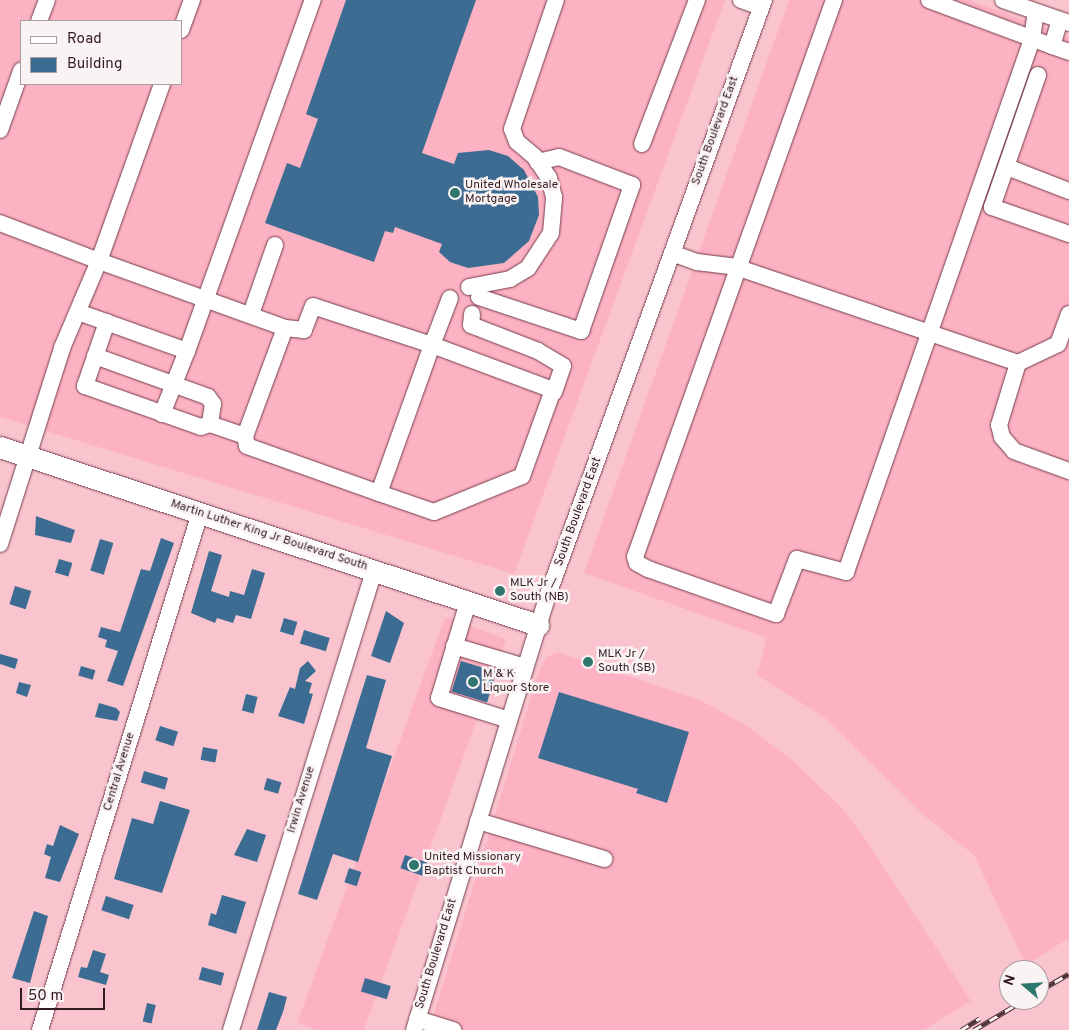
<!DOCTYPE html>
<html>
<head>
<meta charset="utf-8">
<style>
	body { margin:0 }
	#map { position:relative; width:1069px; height:1030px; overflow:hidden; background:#fac4cf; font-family:Overpass,sans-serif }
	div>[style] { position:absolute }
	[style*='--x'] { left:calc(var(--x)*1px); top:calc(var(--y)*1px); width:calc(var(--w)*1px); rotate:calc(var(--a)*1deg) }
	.built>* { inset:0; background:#fdb2c3; transform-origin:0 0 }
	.building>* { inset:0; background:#3d6c92; transform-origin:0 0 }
	.roads { filter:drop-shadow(0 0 1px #743d4b) drop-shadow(0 0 1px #743d4b) }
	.minor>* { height:16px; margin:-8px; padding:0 8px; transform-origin:8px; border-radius:8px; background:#fff }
	.major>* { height:21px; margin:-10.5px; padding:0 10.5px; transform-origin:10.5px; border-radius:10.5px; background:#fff }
	.rail>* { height:5px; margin-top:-2.5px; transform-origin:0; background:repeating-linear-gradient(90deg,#faf3f4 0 9px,#4f333a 0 18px); box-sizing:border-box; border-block:1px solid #4f333a }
	.dots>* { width:14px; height:14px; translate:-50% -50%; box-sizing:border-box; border:2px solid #faf3f4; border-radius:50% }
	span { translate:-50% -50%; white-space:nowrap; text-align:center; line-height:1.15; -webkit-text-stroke:5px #faf3f4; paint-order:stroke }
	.street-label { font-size:12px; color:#331b21 }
	.poi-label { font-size:12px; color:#331b21 }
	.left { translate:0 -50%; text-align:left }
	.legend { position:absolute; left:20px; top:20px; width:162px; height:65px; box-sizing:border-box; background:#faf3f4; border:1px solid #aa9da0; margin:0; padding:6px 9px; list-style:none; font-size:15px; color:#331b21 }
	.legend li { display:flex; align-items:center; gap:10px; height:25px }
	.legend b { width:25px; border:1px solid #aa9da0 }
	.north { position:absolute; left:999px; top:960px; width:50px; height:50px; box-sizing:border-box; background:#faf3f4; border:1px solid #aa9da0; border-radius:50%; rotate:289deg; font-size:14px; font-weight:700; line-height:20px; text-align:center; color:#331b21 }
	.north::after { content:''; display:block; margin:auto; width:18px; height:22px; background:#2f766d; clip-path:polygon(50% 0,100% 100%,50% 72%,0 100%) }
	.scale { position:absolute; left:20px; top:988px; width:85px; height:22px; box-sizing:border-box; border:2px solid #331b21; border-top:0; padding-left:6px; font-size:15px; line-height:18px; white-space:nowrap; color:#331b21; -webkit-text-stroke:4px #faf3f4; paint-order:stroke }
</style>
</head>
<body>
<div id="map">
	<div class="built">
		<div style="clip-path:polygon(evenodd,0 0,725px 0,514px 574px,0 417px,0 0,21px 21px,181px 21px,181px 84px,21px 84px,21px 21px)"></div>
		<div style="clip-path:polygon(789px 0,968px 0,1069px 36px,1069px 938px,1026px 965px,974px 855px,926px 817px,824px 717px,757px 675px,767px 638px,584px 573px)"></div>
		<div style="left:445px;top:617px;width:65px;height:432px;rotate:20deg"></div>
		<div style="clip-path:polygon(557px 652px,700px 700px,747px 726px,792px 760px,842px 808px,863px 836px,971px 1001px,924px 1030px,429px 1030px,538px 674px,546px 658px)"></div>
	</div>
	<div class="building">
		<div style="clip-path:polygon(346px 0,476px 0,422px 153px,454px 164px,458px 153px,489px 150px,508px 156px,524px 170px,538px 197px,539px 215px,529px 241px,504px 263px,468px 268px,450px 262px,439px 252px,442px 244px,395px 227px,393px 233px,385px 231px,374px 262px,265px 223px,287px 163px,300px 168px,318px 119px,306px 114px)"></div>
		<div style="clip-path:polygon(36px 516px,75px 530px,71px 543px,35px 535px)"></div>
		<div style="clip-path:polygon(161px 538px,174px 543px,123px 686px,107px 681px,118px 651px,105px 647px,107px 640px,98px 637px,101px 627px,120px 632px,141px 569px,150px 571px)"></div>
		<div style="left:100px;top:539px;width:14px;height:33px;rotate:17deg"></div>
		<div style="clip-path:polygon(209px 551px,222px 555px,211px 591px,229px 597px,230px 591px,244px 595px,252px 569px,265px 573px,251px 619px,236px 615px,233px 623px,217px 618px,215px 623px,191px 613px)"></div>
		<div style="left:59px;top:559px;width:14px;height:14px;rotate:17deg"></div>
		<div style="left:15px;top:586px;width:17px;height:19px;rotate:17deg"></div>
		<div style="clip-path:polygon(386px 611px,404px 623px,390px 663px,371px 656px)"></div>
		<div style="left:284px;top:618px;width:14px;height:14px;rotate:17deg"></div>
		<div style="left:304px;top:630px;width:27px;height:14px;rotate:17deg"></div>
		<div style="clip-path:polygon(0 654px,18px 659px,15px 669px,0 664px)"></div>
		<div style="clip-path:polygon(308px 661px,316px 671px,305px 681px,312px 683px,309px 693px,313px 694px,304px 724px,278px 716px,290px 687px,295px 689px,300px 668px)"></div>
		<div style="left:461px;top:661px;width:37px;height:32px;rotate:17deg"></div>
		<div style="left:81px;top:666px;width:15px;height:10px;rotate:16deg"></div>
		<div style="clip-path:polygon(367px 675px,386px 680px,366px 748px,392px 756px,358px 862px,333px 854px,317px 900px,298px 894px)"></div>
		<div style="clip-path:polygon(19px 682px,31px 685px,27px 697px,16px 693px)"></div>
		<div style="clip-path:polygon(559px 692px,689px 732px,667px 803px,636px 793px,638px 789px,538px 758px)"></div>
		<div style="left:246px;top:694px;width:12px;height:17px;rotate:14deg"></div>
		<div style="clip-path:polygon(99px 703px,116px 708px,120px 712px,117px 721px,95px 717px)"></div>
		<div style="left:160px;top:726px;width:19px;height:15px;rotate:18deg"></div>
		<div style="left:203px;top:747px;width:15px;height:13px;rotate:11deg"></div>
		<div style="left:144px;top:771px;width:25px;height:12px;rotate:16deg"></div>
		<div style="left:267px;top:778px;width:15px;height:12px;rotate:16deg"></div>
		<div style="clip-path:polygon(160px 801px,190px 810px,162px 893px,114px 879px,132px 818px,153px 824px)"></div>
		<div style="clip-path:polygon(60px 825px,79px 834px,60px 882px,45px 878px,51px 857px,44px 854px,47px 844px,53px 846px)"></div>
		<div style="clip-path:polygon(247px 829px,266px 835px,257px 862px,234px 855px)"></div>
		<div style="left:405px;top:855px;width:24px;height:14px;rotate:19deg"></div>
		<div style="left:349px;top:868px;width:13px;height:15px;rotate:18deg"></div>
		<div style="clip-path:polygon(222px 895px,246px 902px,236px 934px,208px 925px,211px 913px,216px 915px)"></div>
		<div style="left:106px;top:896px;width:29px;height:15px;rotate:18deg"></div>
		<div style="clip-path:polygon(34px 911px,48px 916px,30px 983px,12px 978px)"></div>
		<div style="clip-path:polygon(93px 950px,106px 954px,100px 972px,109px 975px,106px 985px,78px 977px,81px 967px,87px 968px)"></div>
		<div style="left:202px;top:967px;width:23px;height:13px;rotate:15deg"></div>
		<div style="left:365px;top:978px;width:27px;height:14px;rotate:17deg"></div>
		<div style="clip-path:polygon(269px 992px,287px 997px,283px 1012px,276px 1030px,257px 1030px)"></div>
		<div style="left:147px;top:1003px;width:9px;height:19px;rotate:13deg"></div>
	</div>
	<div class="roads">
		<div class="minor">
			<div style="--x:741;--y:0;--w:21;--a:19"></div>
			<div style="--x:834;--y:0;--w:591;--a:109.66"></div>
			<div style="--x:635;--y:557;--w:6;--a:72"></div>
			<div style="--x:637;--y:563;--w:13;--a:29"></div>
			<div style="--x:648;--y:569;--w:136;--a:19.4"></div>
			<div style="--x:776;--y:614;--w:59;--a:-69.1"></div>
			<div style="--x:797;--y:559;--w:51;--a:14.9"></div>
			<div style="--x:846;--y:572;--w:565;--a:-70.76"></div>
			<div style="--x:1032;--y:39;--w:27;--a:-82"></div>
			<div style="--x:929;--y:0;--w:131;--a:20.5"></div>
			<div style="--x:1052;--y:46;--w:27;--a:-73"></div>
			<div style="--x:1003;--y:0;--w:70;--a:19.2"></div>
			<div style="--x:39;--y:21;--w:22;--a:-69"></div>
			<div style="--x:181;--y:30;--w:32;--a:-70"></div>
			<div style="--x:1052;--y:46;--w:18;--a:19"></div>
			<div style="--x:1038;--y:75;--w:140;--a:109.2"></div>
			<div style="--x:992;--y:207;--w:82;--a:19.3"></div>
			<div style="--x:0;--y:130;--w:63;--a:-70.4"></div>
			<div style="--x:642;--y:144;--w:154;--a:-69.1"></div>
			<div style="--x:1007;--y:167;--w:66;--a:21.2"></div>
			<div style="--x:0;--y:223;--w:106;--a:21"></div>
			<div style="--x:99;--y:261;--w:188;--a:-70.4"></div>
			<div style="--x:672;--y:253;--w:27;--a:20"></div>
			<div style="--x:697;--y:262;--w:39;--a:7"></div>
			<div style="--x:736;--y:267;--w:298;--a:18.8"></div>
			<div style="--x:469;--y:287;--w:42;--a:-11"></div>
			<div style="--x:510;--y:279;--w:21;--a:-31"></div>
			<div style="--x:528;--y:268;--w:42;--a:-56.7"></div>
			<div style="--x:551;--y:233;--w:36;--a:-85"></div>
			<div style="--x:554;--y:197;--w:20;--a:-105"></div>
			<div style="--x:549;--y:178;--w:25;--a:-124"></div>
			<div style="--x:535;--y:157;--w:23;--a:-140"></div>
			<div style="--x:517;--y:142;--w:14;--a:-111"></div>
			<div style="--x:512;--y:129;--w:136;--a:-71.2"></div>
			<div style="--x:479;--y:297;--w:108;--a:18.4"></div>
			<div style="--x:581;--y:331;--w:155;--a:-70.7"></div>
			<div style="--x:632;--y:185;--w:78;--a:-159"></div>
			<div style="--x:559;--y:157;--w:22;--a:167"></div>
			<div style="--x:78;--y:312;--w:116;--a:19.7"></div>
			<div style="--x:187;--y:351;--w:373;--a:-70.3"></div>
			<div style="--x:251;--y:314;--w:73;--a:-70.8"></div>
			<div style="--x:472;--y:314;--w:11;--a:95"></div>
			<div style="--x:471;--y:325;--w:72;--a:21.2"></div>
			<div style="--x:538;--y:351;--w:29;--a:31"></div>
			<div style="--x:563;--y:366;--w:28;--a:109"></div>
			<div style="--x:1069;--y:314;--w:32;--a:110"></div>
			<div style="--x:1058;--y:344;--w:44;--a:154.6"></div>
			<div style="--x:1018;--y:363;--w:65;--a:107"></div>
			<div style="--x:999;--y:425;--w:12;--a:76"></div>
			<div style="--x:1002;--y:437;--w:18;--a:49"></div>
			<div style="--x:1014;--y:451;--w:59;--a:20"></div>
			<div style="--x:107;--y:322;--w:68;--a:109"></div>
			<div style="--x:85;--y:386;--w:123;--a:19.5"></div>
			<div style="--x:201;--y:427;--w:9;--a:-18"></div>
			<div style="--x:210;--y:424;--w:37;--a:19"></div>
			<div style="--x:95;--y:356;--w:120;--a:19.9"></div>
			<div style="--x:208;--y:397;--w:9;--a:54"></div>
			<div style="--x:213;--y:404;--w:20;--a:99"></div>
			<div style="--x:162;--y:414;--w:68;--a:-68.4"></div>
			<div style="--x:379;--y:493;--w:157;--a:-70.3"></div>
			<div style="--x:432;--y:345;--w:125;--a:-161.9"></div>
			<div style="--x:313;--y:306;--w:26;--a:111"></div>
			<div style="--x:304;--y:330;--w:19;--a:-174"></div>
			<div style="--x:285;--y:328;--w:115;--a:110.3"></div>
			<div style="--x:245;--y:436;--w:10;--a:79"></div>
			<div style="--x:247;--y:446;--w:140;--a:19.6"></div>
			<div style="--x:379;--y:493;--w:58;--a:19.1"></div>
			<div style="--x:434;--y:512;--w:95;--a:-22.2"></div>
			<div style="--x:522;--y:476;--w:91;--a:-70.2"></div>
			<div style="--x:553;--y:390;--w:129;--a:-159.6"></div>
			<div style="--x:432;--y:345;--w:50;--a:-69"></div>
			<div style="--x:0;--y:544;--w:206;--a:-72.4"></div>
			<div style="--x:62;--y:348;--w:95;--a:-67"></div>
			<div style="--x:99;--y:261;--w:198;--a:19.8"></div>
			<div style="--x:468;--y:602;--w:100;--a:106.8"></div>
			<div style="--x:439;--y:698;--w:73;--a:17.4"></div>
			<div style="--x:454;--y:646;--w:74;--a:16.5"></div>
			<div style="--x:478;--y:821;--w:132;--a:16.8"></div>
			<div style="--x:417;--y:1019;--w:38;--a:17"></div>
			<div style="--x:40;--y:1030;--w:541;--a:-72.8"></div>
			<div style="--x:231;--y:1030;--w:481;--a:-72.7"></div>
			<div style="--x:414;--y:1030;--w:458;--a:-72.9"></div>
			<div style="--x:549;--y:592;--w:630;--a:-70.04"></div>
		</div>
		<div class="major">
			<div style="--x:0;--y:447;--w:567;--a:18.31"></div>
		</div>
	</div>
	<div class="rail">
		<div style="--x:1039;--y:991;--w:34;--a:-30"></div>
		<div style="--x:961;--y:1030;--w:22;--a:-32"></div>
		<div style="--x:974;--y:1030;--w:58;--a:-31"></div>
	</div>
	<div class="dots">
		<div style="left:455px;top:193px;background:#2f766d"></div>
		<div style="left:500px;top:591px;background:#2f766d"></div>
		<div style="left:588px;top:662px;background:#2f766d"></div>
		<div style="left:473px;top:682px;background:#2f766d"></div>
		<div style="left:414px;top:865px;background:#2f766d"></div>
	</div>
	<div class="street-label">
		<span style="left:716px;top:131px;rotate:-70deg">South Boulevard East</span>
		<span style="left:579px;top:512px;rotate:-70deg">South Boulevard East</span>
		<span style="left:269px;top:536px;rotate:18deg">Martin Luther King Jr Boulevard South</span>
		<span style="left:120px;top:772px;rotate:-73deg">Central Avenue</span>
		<span style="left:302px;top:800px;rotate:-73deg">Irwin Avenue</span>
		<span style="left:437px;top:954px;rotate:-73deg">South Boulevard East</span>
	</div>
	<div class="poi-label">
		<span class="left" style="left:465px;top:193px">United Wholesale<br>Mortgage</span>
		<span class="left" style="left:510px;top:591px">MLK Jr /<br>South (NB)</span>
		<span class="left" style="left:598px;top:662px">MLK Jr /<br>South (SB)</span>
		<span class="left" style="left:483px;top:682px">M &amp; K<br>Liquor Store</span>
		<span class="left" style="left:424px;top:865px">United Missionary<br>Baptist Church</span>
	</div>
	<ul class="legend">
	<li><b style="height:6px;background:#fff"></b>Road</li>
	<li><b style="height:14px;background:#3d6c92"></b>Building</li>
	</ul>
	<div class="north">N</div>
	<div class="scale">50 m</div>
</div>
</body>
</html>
